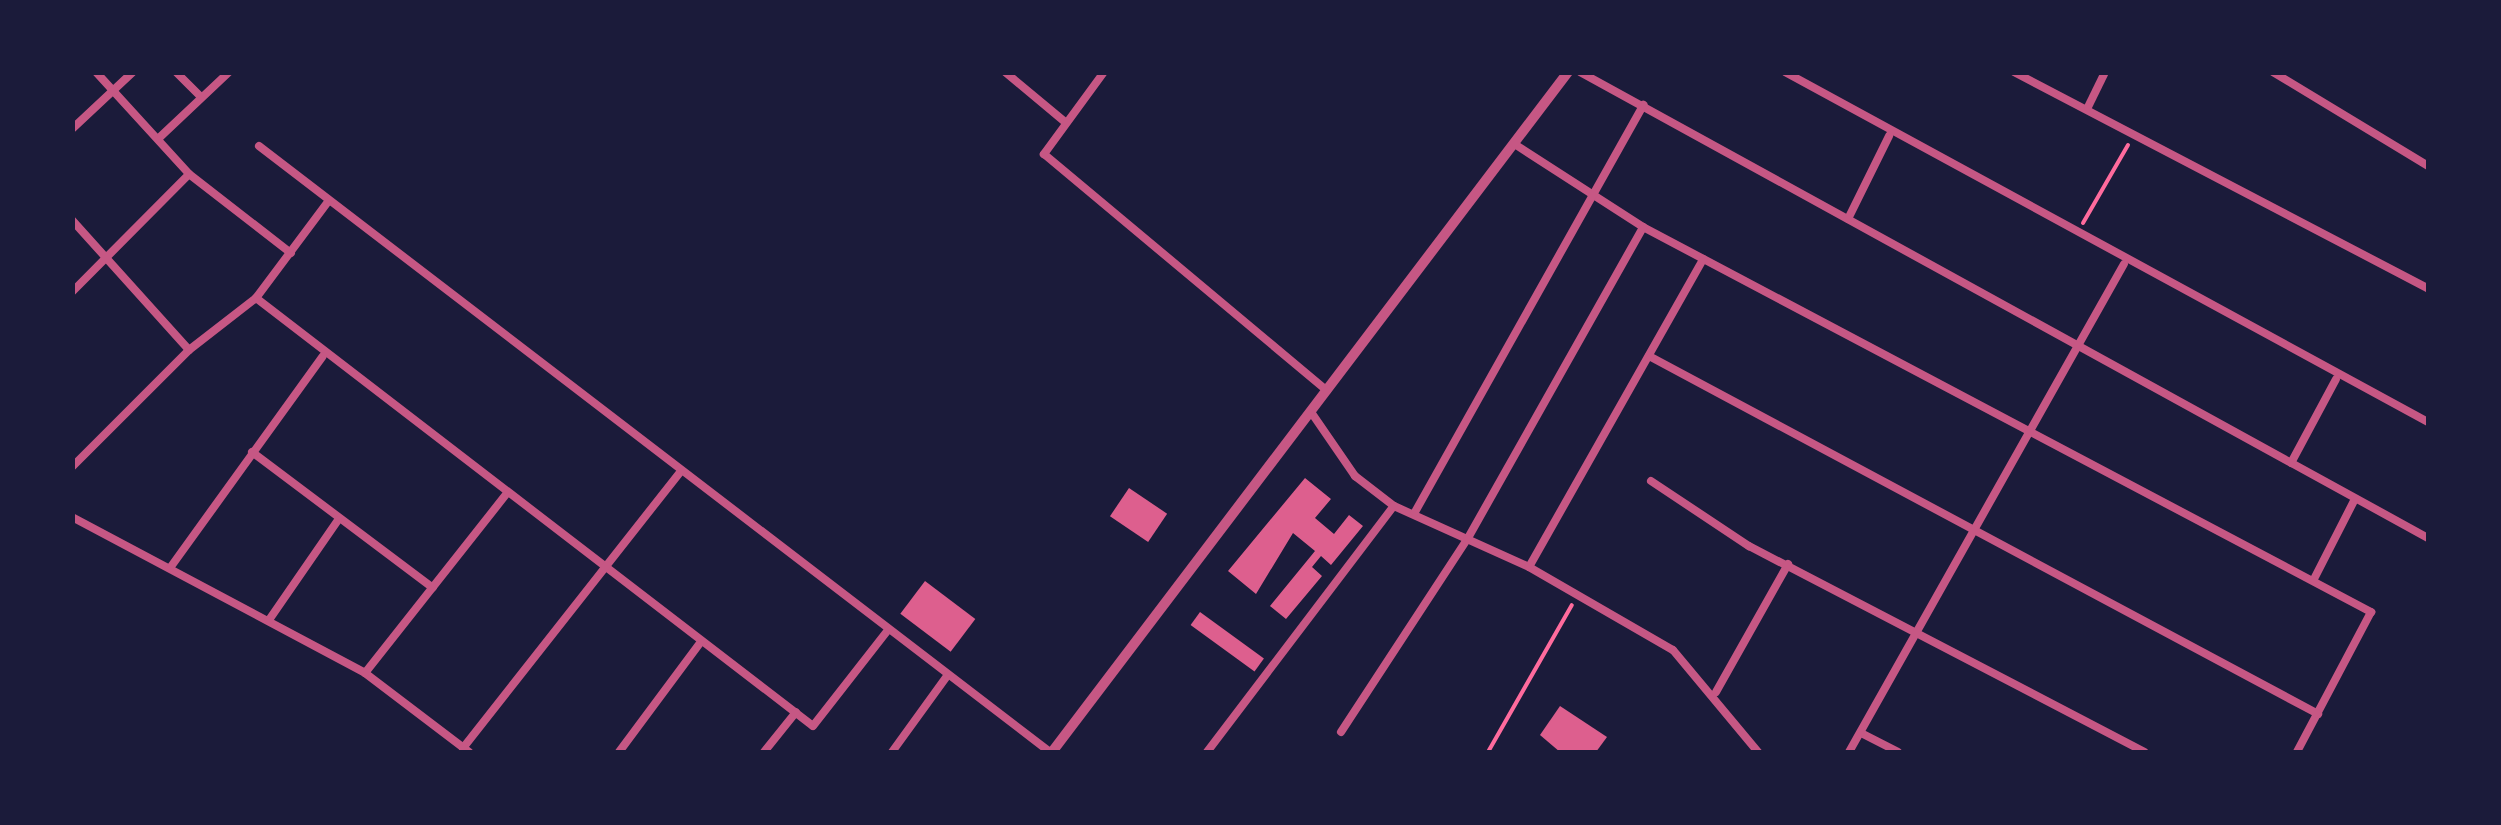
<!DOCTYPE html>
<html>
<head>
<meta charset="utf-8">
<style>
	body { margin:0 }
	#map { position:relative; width:2501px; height:825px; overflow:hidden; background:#1b1b3a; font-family:"Nunito Sans",sans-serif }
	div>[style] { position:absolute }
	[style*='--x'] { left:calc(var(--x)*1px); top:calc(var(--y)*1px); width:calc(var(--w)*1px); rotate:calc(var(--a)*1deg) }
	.building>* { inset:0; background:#dd5f8e; transform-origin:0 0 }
	.path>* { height:4px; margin:-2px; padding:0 2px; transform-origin:2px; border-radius:2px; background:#ff6b9d }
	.minor>* { height:8px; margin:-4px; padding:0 4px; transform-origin:4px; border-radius:4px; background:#c65784 }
	.tertiary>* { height:10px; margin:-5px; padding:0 5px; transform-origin:5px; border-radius:5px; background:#c65784 }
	span { translate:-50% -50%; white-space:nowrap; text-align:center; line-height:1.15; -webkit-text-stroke:9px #1b1b3a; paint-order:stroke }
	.frame { position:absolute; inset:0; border:75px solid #1b1b3a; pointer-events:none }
</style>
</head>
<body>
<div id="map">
	<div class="building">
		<div style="clip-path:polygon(1305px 478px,1331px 499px,1315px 518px,1334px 534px,1349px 515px,1363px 526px,1331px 565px,1321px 556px,1312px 567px,1322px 576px,1286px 619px,1270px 606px,1315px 551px,1293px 533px,1256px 594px,1228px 571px)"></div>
		<div style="left:1129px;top:488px;width:46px;height:34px;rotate:34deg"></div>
		<div style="left:925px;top:581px;width:63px;height:41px;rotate:37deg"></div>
		<div style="left:1200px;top:612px;width:79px;height:16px;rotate:36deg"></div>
		<div style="clip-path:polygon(1560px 706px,1607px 737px,1596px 752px,1560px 752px,1540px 735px)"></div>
	</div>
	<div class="path">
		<div style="--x:2083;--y:223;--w:90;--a:-60"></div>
		<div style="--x:1488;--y:752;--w:169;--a:-60.3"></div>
	</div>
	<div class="minor">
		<div style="--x:96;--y:72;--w:138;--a:47.6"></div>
		<div style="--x:189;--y:174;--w:129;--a:37.8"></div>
		<div style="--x:176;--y:72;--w:34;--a:45"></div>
		<div style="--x:1005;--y:72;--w:78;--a:39.8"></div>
		<div style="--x:1104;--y:72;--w:102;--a:126.2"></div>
		<div style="--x:1044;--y:154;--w:369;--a:39.9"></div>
		<div style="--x:1580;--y:72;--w:968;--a:28.79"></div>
		<div style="--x:1785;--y:72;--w:732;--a:28.56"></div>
		<div style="--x:2014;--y:72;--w:467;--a:27.6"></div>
		<div style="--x:2273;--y:72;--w:181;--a:31.2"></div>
		<div style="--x:2088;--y:107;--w:39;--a:-64"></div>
		<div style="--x:72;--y:129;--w:83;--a:-43.1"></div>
		<div style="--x:159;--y:138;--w:96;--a:-43.3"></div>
		<div style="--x:1516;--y:145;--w:151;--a:32.8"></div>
		<div style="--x:1643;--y:227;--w:824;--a:27.87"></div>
		<div style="--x:2371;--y:612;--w:158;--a:117.9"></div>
		<div style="--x:259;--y:146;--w:996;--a:37.46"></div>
		<div style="--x:1848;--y:219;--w:93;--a:-63.7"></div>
		<div style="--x:72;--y:220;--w:175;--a:48"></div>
		<div style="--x:72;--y:292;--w:166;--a:-45.2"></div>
		<div style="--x:256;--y:298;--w:702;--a:37.54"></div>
		<div style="--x:813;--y:726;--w:122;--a:-52"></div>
		<div style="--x:1649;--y:356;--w:759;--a:28.15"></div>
		<div style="--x:1311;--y:412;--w:78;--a:55.5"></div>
		<div style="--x:1355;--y:476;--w:49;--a:37.6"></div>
		<div style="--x:1394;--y:506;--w:148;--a:24.3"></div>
		<div style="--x:1529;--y:567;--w:166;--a:30"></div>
		<div style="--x:1673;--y:650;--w:133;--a:50.2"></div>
		<div style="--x:252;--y:452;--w:226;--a:36.9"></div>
		<div style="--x:2291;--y:463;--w:95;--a:-61.8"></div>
		<div style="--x:72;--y:467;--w:165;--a:-45"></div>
		<div style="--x:189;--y:350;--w:85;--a:-37.8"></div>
		<div style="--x:256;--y:298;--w:119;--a:-53.2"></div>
		<div style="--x:1651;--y:481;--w:118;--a:33.6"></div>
		<div style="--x:1749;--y:546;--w:446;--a:27.5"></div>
		<div style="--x:1415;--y:512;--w:467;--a:-60.7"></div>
		<div style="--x:72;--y:517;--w:332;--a:28"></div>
		<div style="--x:365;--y:673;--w:131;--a:37.2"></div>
		<div style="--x:1529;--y:567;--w:354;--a:-60.5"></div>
		<div style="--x:170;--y:568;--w:261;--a:-54.2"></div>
		<div style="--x:2314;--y:579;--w:90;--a:-62.9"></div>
		<div style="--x:269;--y:620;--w:121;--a:-55.4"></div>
		<div style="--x:365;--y:673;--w:229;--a:-51.7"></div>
		<div style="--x:1716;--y:692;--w:147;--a:-60.6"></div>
		<div style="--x:1341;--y:732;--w:232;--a:-56.8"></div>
		<div style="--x:1468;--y:538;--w:357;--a:-60.6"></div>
		<div style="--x:1863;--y:734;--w:39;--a:27"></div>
		<div style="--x:463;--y:748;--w:351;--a:-51.8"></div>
		<div style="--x:619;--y:752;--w:136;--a:-53.4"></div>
		<div style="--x:764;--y:752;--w:51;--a:-51.3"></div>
		<div style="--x:892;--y:752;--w:94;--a:-54.1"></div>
		<div style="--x:1207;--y:752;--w:309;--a:-52.8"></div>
		<div style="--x:1849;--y:752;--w:560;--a:-60.6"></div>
	</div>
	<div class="tertiary">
		<div style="--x:1052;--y:752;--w:854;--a:-52.81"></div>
	</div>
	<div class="frame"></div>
</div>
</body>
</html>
